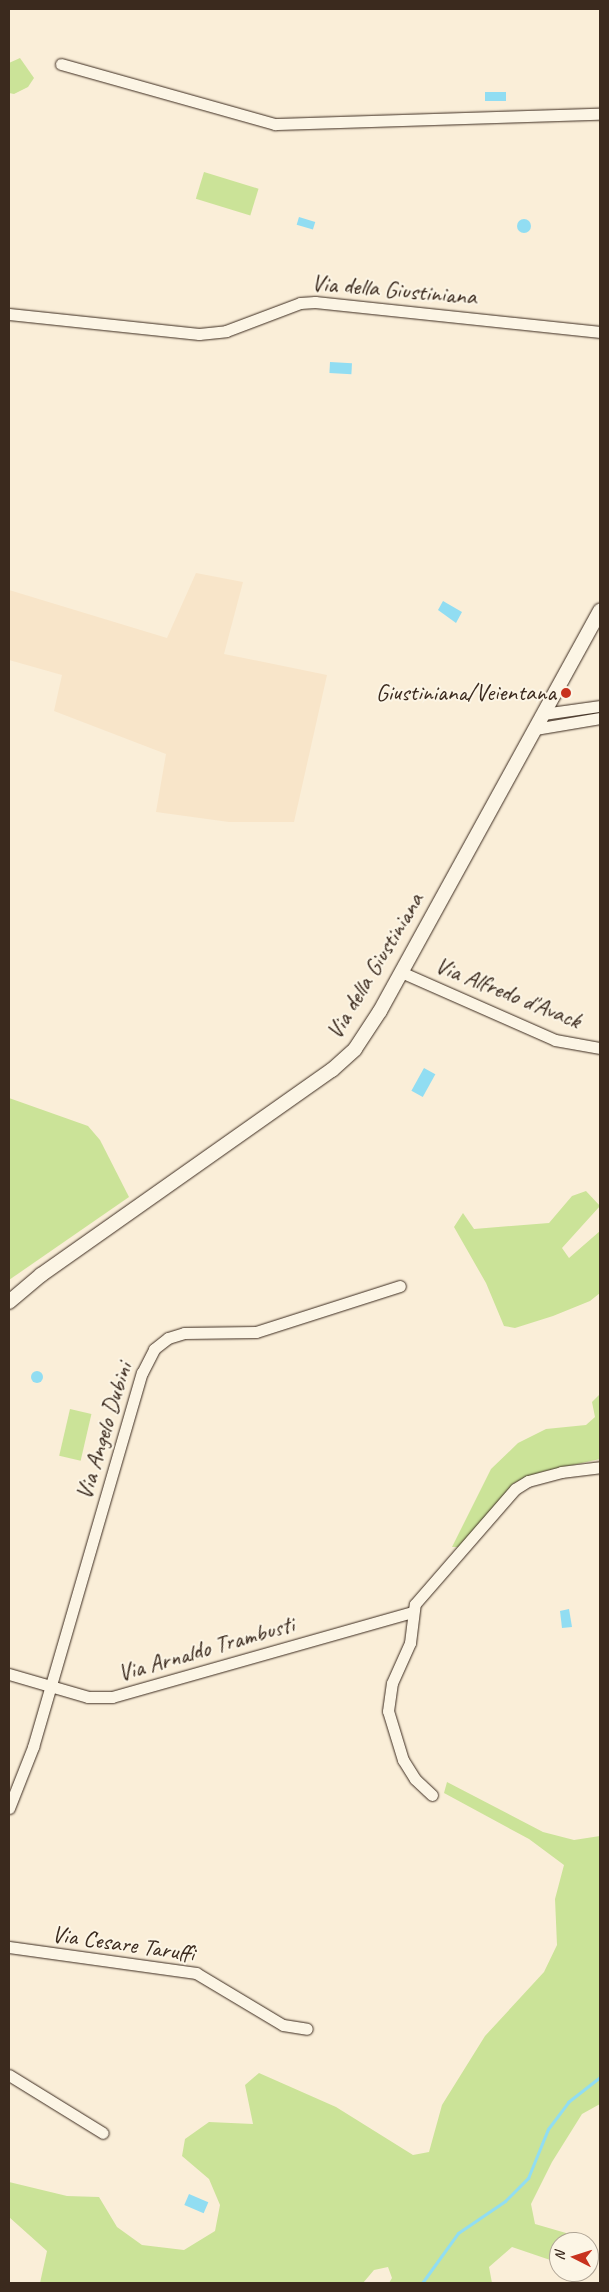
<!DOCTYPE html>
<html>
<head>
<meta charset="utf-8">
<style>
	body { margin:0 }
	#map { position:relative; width:609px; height:2292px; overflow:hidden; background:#faeed8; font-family:Caveat,sans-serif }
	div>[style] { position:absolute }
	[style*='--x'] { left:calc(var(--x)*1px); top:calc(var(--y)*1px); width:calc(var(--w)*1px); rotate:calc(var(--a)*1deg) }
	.built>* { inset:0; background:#f8e5c9 }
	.green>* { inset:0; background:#cbe398; transform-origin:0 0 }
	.water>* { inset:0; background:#91ddf2; transform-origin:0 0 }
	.round { border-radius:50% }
	.stream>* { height:3px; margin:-1.5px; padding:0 1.5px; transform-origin:1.5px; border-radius:1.5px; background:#91ddf2 }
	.roads { filter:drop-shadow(0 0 1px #3b2a1e) drop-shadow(0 0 1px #3b2a1e) }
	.minor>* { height:11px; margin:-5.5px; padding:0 5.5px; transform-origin:5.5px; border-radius:5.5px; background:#fcf5e5 }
	.tertiary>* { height:14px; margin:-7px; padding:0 7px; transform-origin:7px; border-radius:7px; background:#fcf5e5 }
	.dots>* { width:14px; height:14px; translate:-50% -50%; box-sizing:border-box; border:2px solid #fcf5e5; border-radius:50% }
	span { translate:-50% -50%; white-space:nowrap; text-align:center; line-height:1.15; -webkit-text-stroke:4px #fcf5e5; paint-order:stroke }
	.street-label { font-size:24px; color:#3b2a1e }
	.poi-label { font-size:24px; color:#3b2a1e }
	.right { translate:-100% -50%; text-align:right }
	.frame { position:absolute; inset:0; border:10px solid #3b2a1e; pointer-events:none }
	.north { position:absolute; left:549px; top:2232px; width:50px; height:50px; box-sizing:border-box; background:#fcf5e5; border:1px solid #afa495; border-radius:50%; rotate:275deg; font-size:14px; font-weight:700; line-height:20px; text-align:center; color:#3b2a1e }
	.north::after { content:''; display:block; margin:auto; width:18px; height:22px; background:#c8321e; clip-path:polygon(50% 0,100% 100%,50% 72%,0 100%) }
</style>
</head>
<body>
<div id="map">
	<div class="built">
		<div style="clip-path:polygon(196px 573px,243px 582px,224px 654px,327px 675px,294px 822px,229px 822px,156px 812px,166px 754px,54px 711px,62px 675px,9px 660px,9px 590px,167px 638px)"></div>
	</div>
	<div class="green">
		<div style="clip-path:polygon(20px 58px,34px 78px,28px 87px,14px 94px,9px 93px,9px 63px)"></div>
		<div style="left:204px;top:172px;width:57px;height:28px;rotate:17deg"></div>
		<div style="clip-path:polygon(9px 1098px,88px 1126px,100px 1140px,129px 1197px,9px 1280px)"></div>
		<div style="clip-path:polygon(586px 1191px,600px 1206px,562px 1248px,569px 1258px,600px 1231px,600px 1293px,590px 1301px,553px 1316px,515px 1328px,504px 1326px,486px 1283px,454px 1227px,463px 1213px,474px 1229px,549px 1223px,572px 1196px)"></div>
		<div style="clip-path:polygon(600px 1394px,600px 1459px,541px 1472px,514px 1483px,459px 1547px,452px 1547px,491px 1469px,518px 1443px,546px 1429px,586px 1425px,595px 1417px,592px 1402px)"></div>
		<div style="left:70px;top:1409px;width:22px;height:48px;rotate:13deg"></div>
		<div style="clip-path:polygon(447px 1782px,543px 1832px,574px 1840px,600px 1836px,600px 2104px,582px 2114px,552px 2162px,531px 2204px,535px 2224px,566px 2233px,571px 2242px,559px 2242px,559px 2263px,512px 2247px,489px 2267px,492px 2283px,389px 2283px,392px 2278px,388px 2267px,374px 2270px,363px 2283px,40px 2283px,47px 2251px,9px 2217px,9px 2182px,67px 2196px,99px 2197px,117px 2227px,142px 2245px,184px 2250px,215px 2231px,220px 2205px,209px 2179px,182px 2156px,185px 2139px,209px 2122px,253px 2124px,245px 2085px,259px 2073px,336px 2107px,413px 2155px,429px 2152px,442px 2105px,485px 2036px,544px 1972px,557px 1945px,555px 1899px,564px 1865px,529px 1839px,444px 1793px)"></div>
	</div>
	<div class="water">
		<div style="left:506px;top:92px;width:9px;height:21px;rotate:90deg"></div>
		<div style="left:299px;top:217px;width:17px;height:8px;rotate:17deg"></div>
		<div class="round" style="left:517px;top:219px;width:14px;height:14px"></div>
		<div style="left:330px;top:362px;width:22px;height:11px;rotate:3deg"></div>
		<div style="clip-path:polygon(443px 601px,462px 612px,456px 623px,438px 610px)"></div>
		<div style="left:424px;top:1068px;width:13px;height:26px;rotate:29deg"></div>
		<div class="round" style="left:31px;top:1371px;width:12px;height:12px"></div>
		<div style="clip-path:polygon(569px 1609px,572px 1627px,562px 1628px,560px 1611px)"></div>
		<div style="left:189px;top:2194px;width:21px;height:12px;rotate:23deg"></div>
	</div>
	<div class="stream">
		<div style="--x:422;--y:2283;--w:62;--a:-54.2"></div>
		<div style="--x:458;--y:2233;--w:57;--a:-34.2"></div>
		<div style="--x:505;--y:2201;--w:33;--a:-45"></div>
		<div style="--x:528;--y:2178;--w:53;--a:-67.8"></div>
		<div style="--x:548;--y:2129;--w:34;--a:-53"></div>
		<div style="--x:568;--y:2102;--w:41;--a:-38"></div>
	</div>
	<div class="roads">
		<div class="minor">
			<div style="--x:61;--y:64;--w:222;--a:15.7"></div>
			<div style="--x:275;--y:124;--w:325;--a:-1.8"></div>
			<div style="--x:9;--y:314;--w:191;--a:6"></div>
			<div style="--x:199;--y:334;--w:27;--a:-6"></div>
			<div style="--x:226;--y:331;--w:79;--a:-20.7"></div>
			<div style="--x:300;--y:303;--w:15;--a:-4"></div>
			<div style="--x:315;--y:302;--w:287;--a:6"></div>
			<div style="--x:543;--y:714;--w:58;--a:-8"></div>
			<div style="--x:535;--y:729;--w:66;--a:-9.6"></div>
			<div style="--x:401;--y:972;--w:168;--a:23.8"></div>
			<div style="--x:555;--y:1040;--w:46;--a:10.1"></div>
			<div style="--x:9;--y:1674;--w:82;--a:16.2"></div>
			<div style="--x:88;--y:1697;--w:24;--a:0"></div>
			<div style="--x:112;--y:1697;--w:313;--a:-15.8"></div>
			<div style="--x:432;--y:1795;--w:23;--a:-137"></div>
			<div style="--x:415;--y:1779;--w:22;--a:-122"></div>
			<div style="--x:403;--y:1760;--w:51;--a:-107"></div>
			<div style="--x:388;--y:1711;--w:28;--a:-82"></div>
			<div style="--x:392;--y:1683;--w:44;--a:-65.8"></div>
			<div style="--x:410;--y:1643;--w:39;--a:-83"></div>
			<div style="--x:415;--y:1604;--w:152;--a:-49"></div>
			<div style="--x:515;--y:1489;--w:15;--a:-32"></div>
			<div style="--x:528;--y:1481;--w:34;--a:-15"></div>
			<div style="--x:561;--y:1472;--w:39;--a:-7"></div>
			<div style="--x:9;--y:1808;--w:66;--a:-68.5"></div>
			<div style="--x:33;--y:1747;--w:390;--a:-73.8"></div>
			<div style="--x:142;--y:1373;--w:27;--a:-63"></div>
			<div style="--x:154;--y:1349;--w:18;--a:-38"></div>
			<div style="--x:168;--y:1338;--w:17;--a:-17"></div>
			<div style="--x:184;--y:1333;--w:72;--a:-0.8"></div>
			<div style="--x:256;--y:1332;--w:151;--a:-17.7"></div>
			<div style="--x:9;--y:1947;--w:189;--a:7.9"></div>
			<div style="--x:196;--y:1973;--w:101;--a:30.9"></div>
			<div style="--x:283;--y:2025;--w:24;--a:9"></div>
			<div style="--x:9;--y:2075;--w:110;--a:31.7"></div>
		</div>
		<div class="tertiary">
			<div style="--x:9;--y:1302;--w:42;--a:-40.2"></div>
			<div style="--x:41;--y:1275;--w:356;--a:-35.2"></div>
			<div style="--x:332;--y:1070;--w:31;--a:-42"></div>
			<div style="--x:355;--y:1049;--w:45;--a:-56.7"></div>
			<div style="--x:380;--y:1011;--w:457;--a:-61.2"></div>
		</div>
	</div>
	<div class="dots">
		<div style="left:566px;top:693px;background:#c8321e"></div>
	</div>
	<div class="street-label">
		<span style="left:394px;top:290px;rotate:5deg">Via della Giustiniana</span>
		<span style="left:375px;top:966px;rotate:-59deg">Via della Giustiniana</span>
		<span style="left:508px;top:993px;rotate:22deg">Via Alfredo d'Avack</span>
		<span style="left:104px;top:1431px;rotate:-73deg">Via Angelo Dubini</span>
		<span style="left:206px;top:1649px;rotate:-16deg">Via Arnaldo Trambusti</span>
		<span style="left:123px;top:1944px;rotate:8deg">Via Cesare Taruffi</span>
	</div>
	<div class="poi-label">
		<span class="right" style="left:556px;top:693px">Giustiniana/Veientana</span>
	</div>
	<div class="frame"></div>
	<div class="north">N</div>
</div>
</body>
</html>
